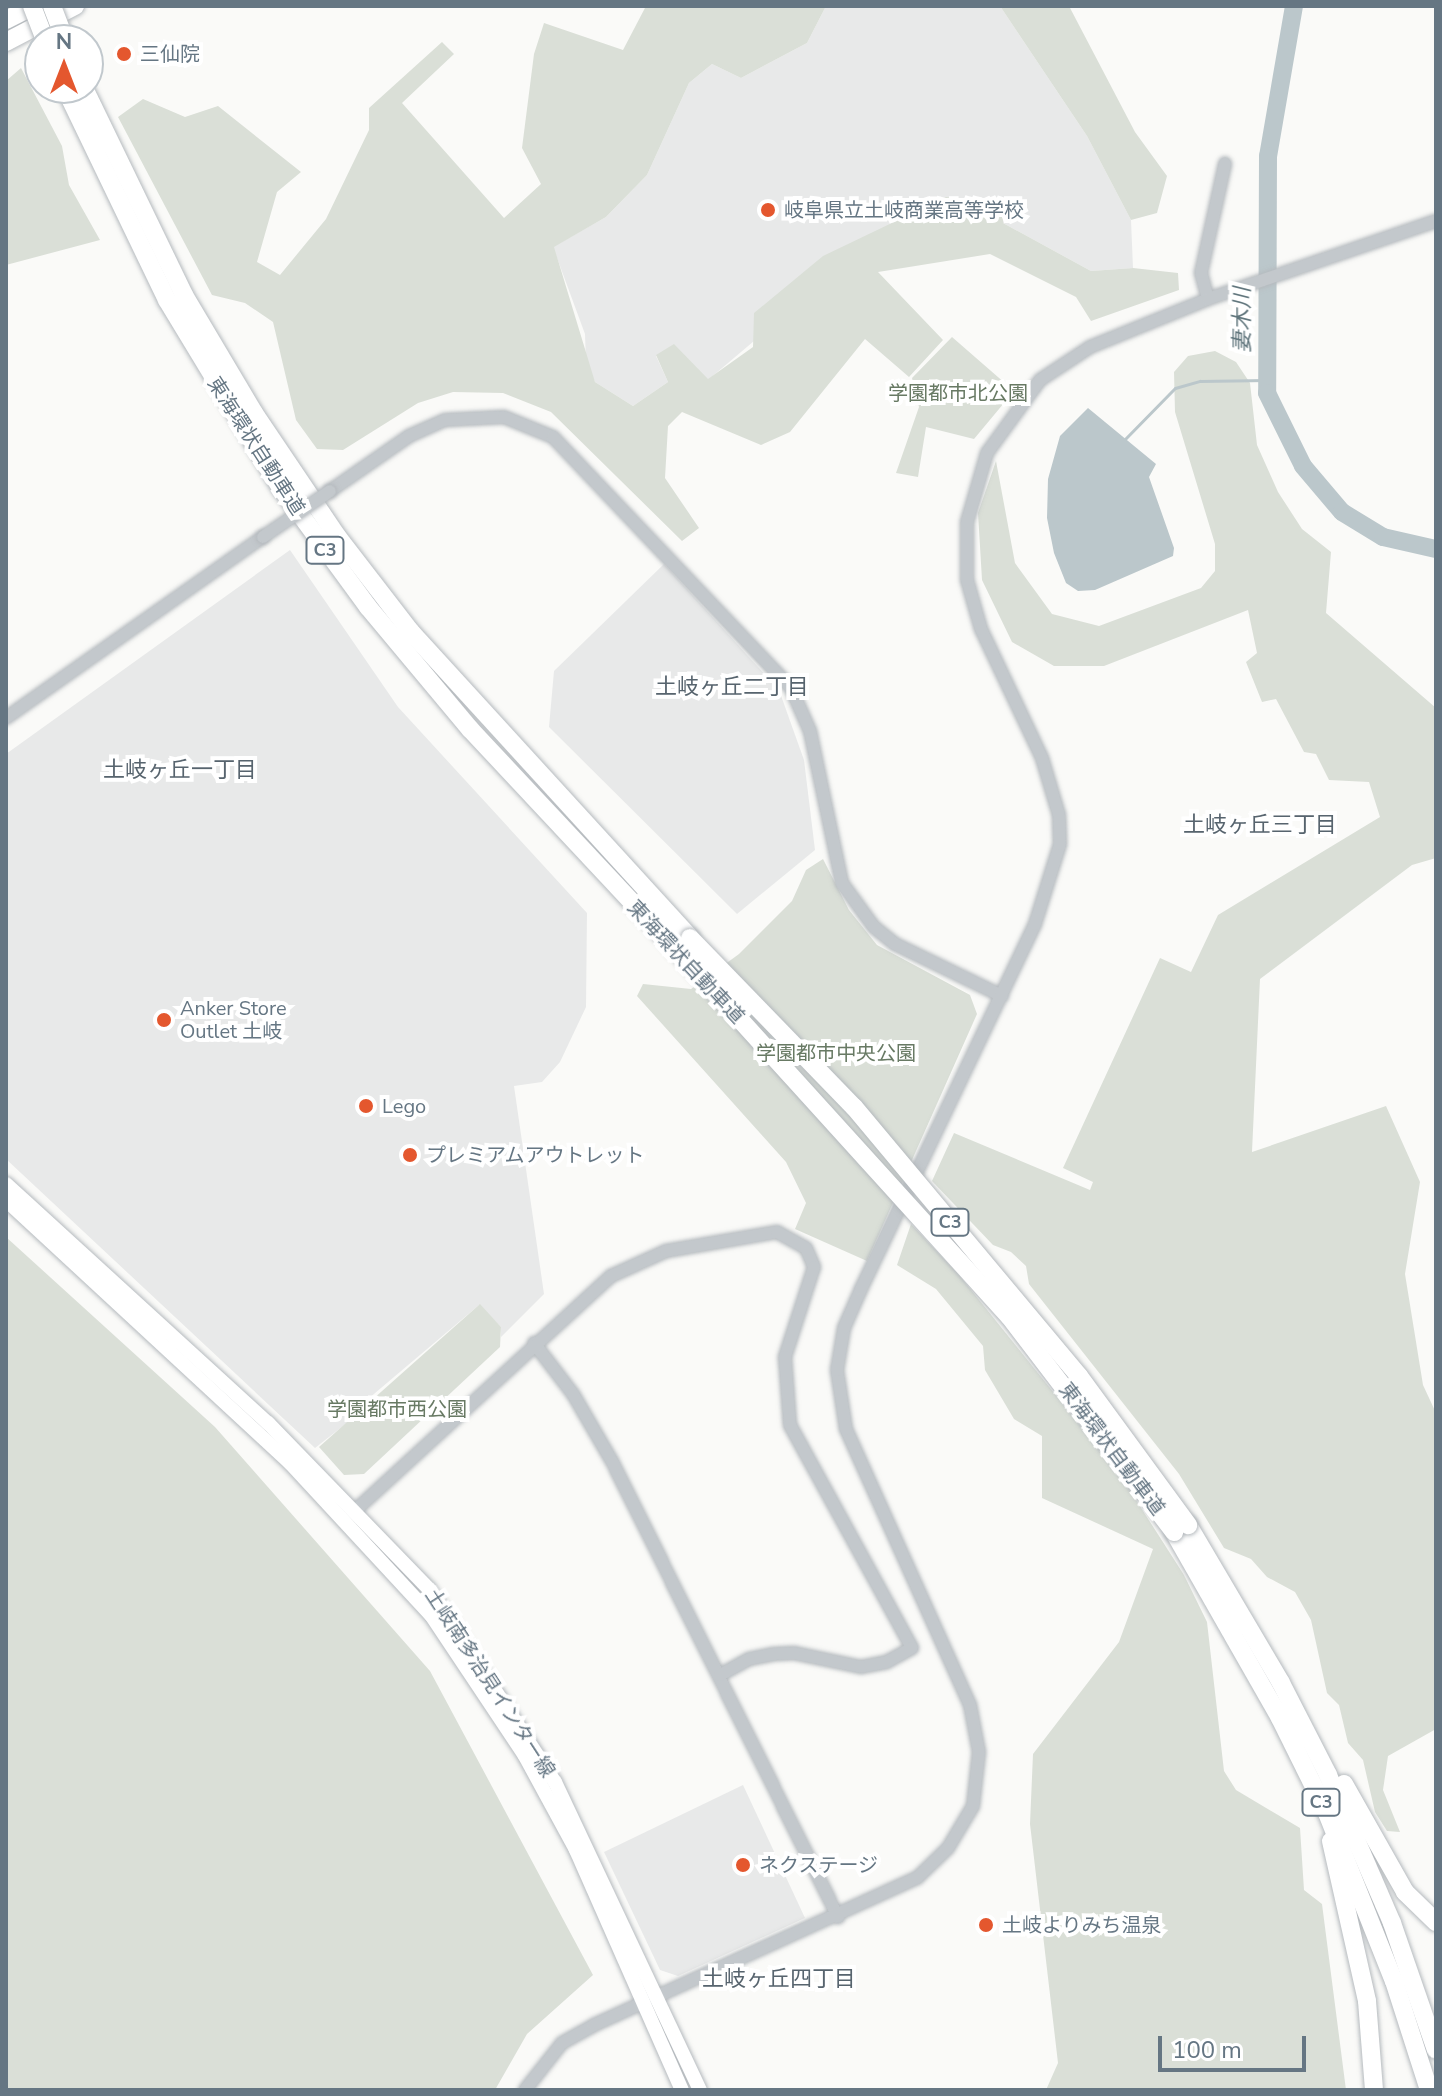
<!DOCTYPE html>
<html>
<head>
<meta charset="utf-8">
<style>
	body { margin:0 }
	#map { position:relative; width:1442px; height:2096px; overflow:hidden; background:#fafaf8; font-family:"Nunito Sans","Noto Sans JP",sans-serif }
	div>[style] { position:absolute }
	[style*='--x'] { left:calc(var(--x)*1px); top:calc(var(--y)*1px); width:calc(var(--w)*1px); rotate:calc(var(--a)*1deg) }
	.built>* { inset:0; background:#e8e9e9 }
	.green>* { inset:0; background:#dadfd7 }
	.water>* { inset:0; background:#bbc7cb }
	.stream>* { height:3px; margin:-1.5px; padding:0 1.5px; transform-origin:1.5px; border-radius:1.5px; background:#bbc7cb }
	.river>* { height:18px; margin:-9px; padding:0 9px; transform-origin:9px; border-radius:9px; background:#bbc7cb }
	.roads { filter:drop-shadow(0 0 2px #b5babe) drop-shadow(0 0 2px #b5babe) }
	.minor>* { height:12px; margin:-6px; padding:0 6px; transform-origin:6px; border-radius:6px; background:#c3c8cc }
	.major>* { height:14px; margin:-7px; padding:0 7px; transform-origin:7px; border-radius:7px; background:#fff }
	.highway>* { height:18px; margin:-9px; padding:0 9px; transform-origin:9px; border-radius:9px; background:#fff }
	.bridges { filter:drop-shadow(0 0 2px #b4b9bd) drop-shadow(0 0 2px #b4b9bd) }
	.minor-bridge>* { height:12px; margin:-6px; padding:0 6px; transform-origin:6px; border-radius:6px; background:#c3c8cc }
	.highway-bridge>* { height:18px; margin:-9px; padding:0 9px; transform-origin:9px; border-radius:9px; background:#fff }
	.dots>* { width:22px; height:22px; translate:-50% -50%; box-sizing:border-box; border:4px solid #fff; border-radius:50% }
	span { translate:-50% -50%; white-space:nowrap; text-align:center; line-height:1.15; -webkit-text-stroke:8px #fff; paint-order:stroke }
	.shield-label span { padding:2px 6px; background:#fff; border:2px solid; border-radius:6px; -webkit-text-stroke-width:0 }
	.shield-label { font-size:18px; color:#657683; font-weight:700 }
	.poi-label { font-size:20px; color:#657683 }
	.left { translate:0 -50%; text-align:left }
	.park-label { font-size:20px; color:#687a64 }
	.street-label { font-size:20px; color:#657683 }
	.water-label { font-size:22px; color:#60757c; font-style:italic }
	.neighbourhood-label { font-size:22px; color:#57646e }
	.frame { position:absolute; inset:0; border:8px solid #657683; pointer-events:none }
	.north { position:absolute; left:24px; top:24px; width:80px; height:80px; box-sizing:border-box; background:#fff; border:2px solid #c1c8cd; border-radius:50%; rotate:0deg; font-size:22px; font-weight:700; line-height:32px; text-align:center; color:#657683 }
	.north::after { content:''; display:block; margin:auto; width:28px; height:36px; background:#e4572e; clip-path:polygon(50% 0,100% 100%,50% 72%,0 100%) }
	.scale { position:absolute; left:1158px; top:2036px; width:148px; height:36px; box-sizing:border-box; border:4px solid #657683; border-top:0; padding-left:10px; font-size:24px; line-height:28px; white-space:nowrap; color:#657683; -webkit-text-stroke:6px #fff; paint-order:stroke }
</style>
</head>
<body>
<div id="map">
	<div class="built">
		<div style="clip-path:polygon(826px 6px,1000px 6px,1087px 136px,1131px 220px,1133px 268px,1091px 271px,1003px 223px,1002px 202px,946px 197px,885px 230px,708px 380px,674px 345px,656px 356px,668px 382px,633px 406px,595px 382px,586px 362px,585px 334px,553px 247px,606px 217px,647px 175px,689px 83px,712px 64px,741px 78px,807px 43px)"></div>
		<div style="clip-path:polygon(290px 550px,398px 707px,587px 913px,586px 1007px,560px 1062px,542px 1082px,514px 1086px,544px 1294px,501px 1337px,501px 1327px,479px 1305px,368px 1399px,371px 1404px,315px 1448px,6px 1159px,6px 754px)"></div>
		<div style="clip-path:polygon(664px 564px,779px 690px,804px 760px,815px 850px,737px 914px,549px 727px,554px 671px)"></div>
		<div style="clip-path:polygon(743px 1785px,805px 1918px,678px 1976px,660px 1970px,604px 1852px)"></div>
	</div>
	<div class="green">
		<div style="clip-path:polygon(646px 6px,826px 6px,807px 43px,741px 78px,712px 64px,689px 83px,647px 175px,606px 217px,554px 247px,595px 382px,633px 406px,668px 382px,656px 355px,674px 344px,708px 379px,753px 347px,754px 313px,823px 256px,946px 197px,1003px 202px,1003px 223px,1091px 271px,1133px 268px,1178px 273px,1179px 290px,1091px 321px,1076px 297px,990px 254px,878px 272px,943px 340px,909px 377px,865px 339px,790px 432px,761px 445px,682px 412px,668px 426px,665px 478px,699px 528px,682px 541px,551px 412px,503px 393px,453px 392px,418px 403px,343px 450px,317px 449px,296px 420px,273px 322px,245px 303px,212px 295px,118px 117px,143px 99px,185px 117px,218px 106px,301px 172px,277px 192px,257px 262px,280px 275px,326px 219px,369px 130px,369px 108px,442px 42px,454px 54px,402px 103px,504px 218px,541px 184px,522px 148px,534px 54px,544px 23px,623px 50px)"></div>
		<div style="clip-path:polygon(1000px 6px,1069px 6px,1135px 132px,1167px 176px,1157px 213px,1131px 220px,1087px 136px)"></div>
		<div style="clip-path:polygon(21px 68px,62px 146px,69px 185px,100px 240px,6px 265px,6px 81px)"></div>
		<div style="clip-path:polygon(952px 337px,1014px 391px,974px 439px,926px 427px,918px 477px,896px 473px,919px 407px,912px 378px)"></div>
		<div style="clip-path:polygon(1215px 351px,1236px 362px,1250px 383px,1257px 445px,1278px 492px,1302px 529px,1331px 552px,1326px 613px,1436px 708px,1436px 858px,1412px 865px,1260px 979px,1252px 1152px,1386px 1106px,1420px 1182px,1405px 1274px,1423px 1385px,1436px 1413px,1436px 1729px,1388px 1756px,1383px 1790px,1400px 1832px,1387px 1831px,1375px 1812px,1363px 1760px,1348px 1743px,1339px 1705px,1327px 1693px,1311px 1620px,1295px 1592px,1267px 1577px,1251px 1559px,1224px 1548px,1179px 1474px,1029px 1284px,1026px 1266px,1011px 1252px,993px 1245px,932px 1181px,954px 1133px,1090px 1190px,1093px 1182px,1063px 1168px,1160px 958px,1191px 972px,1218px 915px,1380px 817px,1369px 782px,1329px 780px,1316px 754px,1304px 752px,1276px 699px,1262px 702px,1246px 662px,1257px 653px,1248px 610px,1104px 666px,1054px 666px,1012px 642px,982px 580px,978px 513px,996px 461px,1015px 563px,1052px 614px,1099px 626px,1201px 588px,1215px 571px,1215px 544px,1175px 412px,1174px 372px,1188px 356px)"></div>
		<div style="clip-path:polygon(823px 859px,849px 910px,877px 945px,970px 995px,977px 1014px,867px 1261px,795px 1229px,806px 1203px,786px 1162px,637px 996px,643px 984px,691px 989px,739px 954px,792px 901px,806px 870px)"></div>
		<div style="clip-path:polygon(911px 1224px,959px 1275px,1120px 1475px,1184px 1575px,1207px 1622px,1224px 1771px,1236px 1790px,1300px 1828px,1304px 1890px,1322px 1904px,1346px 2090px,1046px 2090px,1058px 2063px,1030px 1824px,1033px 1754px,1119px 1642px,1153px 1549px,1042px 1498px,1042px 1436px,1014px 1419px,985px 1370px,983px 1346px,936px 1289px,897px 1265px)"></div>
		<div style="clip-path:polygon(6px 1237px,215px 1427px,430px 1671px,593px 1975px,527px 2034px,495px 2090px,6px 2090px)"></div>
		<div style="clip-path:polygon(480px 1304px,501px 1327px,500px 1347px,364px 1474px,344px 1475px,319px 1447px)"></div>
	</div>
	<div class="water">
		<div style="clip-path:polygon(1088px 408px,1156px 464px,1149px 477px,1174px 548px,1173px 556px,1095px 590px,1078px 591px,1066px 583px,1054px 553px,1047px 518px,1048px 479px,1060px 436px)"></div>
	</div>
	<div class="stream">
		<div style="--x:1125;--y:439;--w:71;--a:-45.6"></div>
		<div style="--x:1175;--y:388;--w:26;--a:-16"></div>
		<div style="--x:1200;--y:381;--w:67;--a:-0.9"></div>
	</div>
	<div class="river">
		<div style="--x:1294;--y:6;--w:152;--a:99.8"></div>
		<div style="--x:1268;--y:156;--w:237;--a:90.2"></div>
		<div style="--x:1267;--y:393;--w:81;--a:63.7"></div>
		<div style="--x:1303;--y:466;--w:60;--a:49.7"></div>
		<div style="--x:1342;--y:512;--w:48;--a:31.4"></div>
		<div style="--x:1383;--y:537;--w:54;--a:12.8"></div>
	</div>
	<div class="roads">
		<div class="minor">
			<div style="--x:1208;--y:299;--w:27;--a:-105"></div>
			<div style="--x:1201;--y:273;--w:112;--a:-77.6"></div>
			<div style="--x:330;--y:491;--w:96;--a:-34.8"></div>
			<div style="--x:409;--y:436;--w:39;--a:-24"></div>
			<div style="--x:445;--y:420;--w:59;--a:-2.9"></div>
			<div style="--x:504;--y:417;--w:53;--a:22.2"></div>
			<div style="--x:553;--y:437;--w:346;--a:46.5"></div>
			<div style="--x:791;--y:688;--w:47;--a:66.2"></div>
			<div style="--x:810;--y:731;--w:155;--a:78.1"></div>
			<div style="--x:842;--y:883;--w:54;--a:54"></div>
			<div style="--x:874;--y:927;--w:27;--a:39"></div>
			<div style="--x:895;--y:944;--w:119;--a:25.9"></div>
			<div style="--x:6;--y:718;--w:314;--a:-35.2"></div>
			<div style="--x:534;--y:1343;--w:64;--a:52.6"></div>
			<div style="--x:573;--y:1394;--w:80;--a:59.9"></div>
			<div style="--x:613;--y:1463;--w:507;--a:63.64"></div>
			<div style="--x:348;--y:1517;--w:357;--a:-42.5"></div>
			<div style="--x:611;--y:1276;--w:60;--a:-24.4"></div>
			<div style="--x:666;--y:1251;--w:113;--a:-9.7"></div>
			<div style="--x:777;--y:1232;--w:33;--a:29"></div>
			<div style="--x:806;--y:1248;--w:21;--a:67"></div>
			<div style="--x:814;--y:1267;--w:95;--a:107.9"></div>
			<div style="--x:785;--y:1357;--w:68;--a:85.8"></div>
			<div style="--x:790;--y:1425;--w:254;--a:61.3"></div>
			<div style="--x:912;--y:1648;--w:29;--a:151"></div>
			<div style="--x:887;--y:1662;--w:26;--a:169"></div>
			<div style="--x:861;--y:1667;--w:68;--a:-168.2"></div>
			<div style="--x:794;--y:1653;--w:20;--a:177"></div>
			<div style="--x:774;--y:1654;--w:25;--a:169"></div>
			<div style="--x:749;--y:1659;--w:33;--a:151"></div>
			<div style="--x:525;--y:2090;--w:60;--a:-51.8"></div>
			<div style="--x:562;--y:2043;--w:37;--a:-29"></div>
			<div style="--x:594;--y:2025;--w:355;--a:-24.5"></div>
			<div style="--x:917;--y:1878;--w:43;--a:-44.1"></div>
			<div style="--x:948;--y:1848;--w:49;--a:-59.2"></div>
			<div style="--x:973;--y:1806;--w:54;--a:-83.7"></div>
			<div style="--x:979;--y:1752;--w:48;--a:-100.8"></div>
			<div style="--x:970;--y:1705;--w:303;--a:-114.2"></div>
			<div style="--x:846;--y:1429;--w:60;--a:-98.7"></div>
			<div style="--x:837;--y:1370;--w:43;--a:-80.5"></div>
			<div style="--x:844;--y:1328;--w:43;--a:-66.4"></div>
			<div style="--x:861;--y:1289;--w:404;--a:-64.5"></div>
			<div style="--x:1035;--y:924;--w:84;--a:-72.6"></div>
			<div style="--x:1060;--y:844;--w:29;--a:-92"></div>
			<div style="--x:1059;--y:815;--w:59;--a:-106.6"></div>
			<div style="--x:1042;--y:758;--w:143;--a:-115.3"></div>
			<div style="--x:981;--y:629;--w:51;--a:-105.9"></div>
			<div style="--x:967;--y:580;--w:58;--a:-90"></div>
			<div style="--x:967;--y:522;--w:72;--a:-73.8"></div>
			<div style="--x:987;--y:453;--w:90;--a:-54"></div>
			<div style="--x:1040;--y:380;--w:60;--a:-33.4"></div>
			<div style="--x:1090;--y:347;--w:127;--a:-22.1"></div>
			<div style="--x:1208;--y:299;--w:241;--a:-18.9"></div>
		</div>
		<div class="major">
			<div style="--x:6;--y:1184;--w:355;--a:42.4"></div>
			<div style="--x:268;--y:1423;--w:231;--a:45.9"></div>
			<div style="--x:429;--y:1589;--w:230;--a:56.9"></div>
			<div style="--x:555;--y:1782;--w:340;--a:64.8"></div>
			<div style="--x:6;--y:1200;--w:387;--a:42.8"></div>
			<div style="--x:290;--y:1463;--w:207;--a:47.2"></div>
			<div style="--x:431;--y:1615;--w:169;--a:56.3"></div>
			<div style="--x:525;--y:1756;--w:107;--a:61.5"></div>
			<div style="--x:576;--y:1850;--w:262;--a:66.2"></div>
		</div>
		<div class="highway">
			<div style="--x:6;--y:20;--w:31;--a:-27"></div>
			<div style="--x:6;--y:42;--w:78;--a:-27.6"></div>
			<div style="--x:65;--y:88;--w:235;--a:64.3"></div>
			<div style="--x:167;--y:300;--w:220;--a:58.8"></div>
			<div style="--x:281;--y:488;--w:147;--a:53.8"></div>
			<div style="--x:368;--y:607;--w:159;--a:50.1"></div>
			<div style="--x:470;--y:729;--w:301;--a:46.9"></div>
			<div style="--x:84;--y:88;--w:230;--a:64.2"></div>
			<div style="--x:184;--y:295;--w:137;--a:59.3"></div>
			<div style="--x:254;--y:413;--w:148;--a:56"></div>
			<div style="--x:337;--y:536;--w:121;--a:52.4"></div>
			<div style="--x:411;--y:632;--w:414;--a:47.6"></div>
			<div style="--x:1188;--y:1525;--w:183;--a:59.5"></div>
			<div style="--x:1281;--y:1683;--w:103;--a:62.9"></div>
			<div style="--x:1328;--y:1775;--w:161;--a:66.6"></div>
			<div style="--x:1392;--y:1923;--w:134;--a:70.9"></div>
			<div style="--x:1174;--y:1532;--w:214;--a:60.3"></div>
			<div style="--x:1280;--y:1718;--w:106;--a:63.7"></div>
			<div style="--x:1327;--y:1813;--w:181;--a:68.3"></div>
			<div style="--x:1394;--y:1981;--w:114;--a:72.2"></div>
			<div style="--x:1344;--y:1784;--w:124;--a:60.5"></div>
			<div style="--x:1405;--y:1892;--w:43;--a:44.1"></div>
			<div style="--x:1331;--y:1841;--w:164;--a:77.3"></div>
			<div style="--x:1367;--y:2001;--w:89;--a:85.5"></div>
		</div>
	</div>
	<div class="bridges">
		<div class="minor-bridge">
			<div style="--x:263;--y:537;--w:81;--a:-34.5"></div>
		</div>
		<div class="highway-bridge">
			<div style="--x:32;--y:6;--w:36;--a:69"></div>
			<div style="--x:52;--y:6;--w:31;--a:69"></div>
			<div style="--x:690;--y:938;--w:235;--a:45.9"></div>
			<div style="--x:854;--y:1107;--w:351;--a:50.1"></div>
			<div style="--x:1079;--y:1376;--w:185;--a:53.8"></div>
			<div style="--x:676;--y:949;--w:496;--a:47.8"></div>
			<div style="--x:1009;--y:1316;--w:272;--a:52.6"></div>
		</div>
	</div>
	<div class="dots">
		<div style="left:124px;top:54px;background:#e4572e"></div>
		<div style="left:768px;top:210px;background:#e4572e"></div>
		<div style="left:164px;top:1020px;background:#e4572e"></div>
		<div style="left:366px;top:1106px;background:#e4572e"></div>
		<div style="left:410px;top:1155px;background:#e4572e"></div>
		<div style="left:743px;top:1865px;background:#e4572e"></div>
		<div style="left:986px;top:1925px;background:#e4572e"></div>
	</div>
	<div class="shield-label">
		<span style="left:325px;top:550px">C3</span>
		<span style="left:950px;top:1222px">C3</span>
		<span style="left:1321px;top:1802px">C3</span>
	</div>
	<div class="poi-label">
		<span class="left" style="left:140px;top:54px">三仙院</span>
		<span class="left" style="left:784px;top:210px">岐阜県立土岐商業高等学校</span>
		<span class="left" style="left:180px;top:1020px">Anker Store<br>Outlet 土岐</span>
		<span class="left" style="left:382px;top:1106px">Lego</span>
		<span class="left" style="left:426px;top:1155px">プレミアムアウトレット</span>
		<span class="left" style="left:759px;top:1865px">ネクステージ</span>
		<span class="left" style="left:1002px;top:1925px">土岐よりみち温泉</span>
	</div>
	<div class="park-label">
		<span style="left:958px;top:393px">学園都市北公園</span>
		<span style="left:836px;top:1053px">学園都市中央公園</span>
		<span style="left:397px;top:1409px">学園都市西公園</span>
	</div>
	<div class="street-label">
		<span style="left:256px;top:446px;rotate:57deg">東海環状自動車道</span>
		<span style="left:686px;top:962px;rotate:47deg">東海環状自動車道</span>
		<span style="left:1112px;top:1449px;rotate:53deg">東海環状自動車道</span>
		<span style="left:490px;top:1683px;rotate:57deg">土岐南多治見インター線</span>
	</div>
	<div class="water-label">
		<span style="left:1243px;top:320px;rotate:-90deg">妻木川</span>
	</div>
	<div class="neighbourhood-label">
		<span style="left:732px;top:688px">土岐ヶ丘二丁目</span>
		<span style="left:180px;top:771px">土岐ヶ丘一丁目</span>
		<span style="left:1260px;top:826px">土岐ヶ丘三丁目</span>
		<span style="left:779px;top:1980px">土岐ヶ丘四丁目</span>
	</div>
	<div class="frame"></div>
	<div class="north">N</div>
	<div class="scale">100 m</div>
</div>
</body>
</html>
